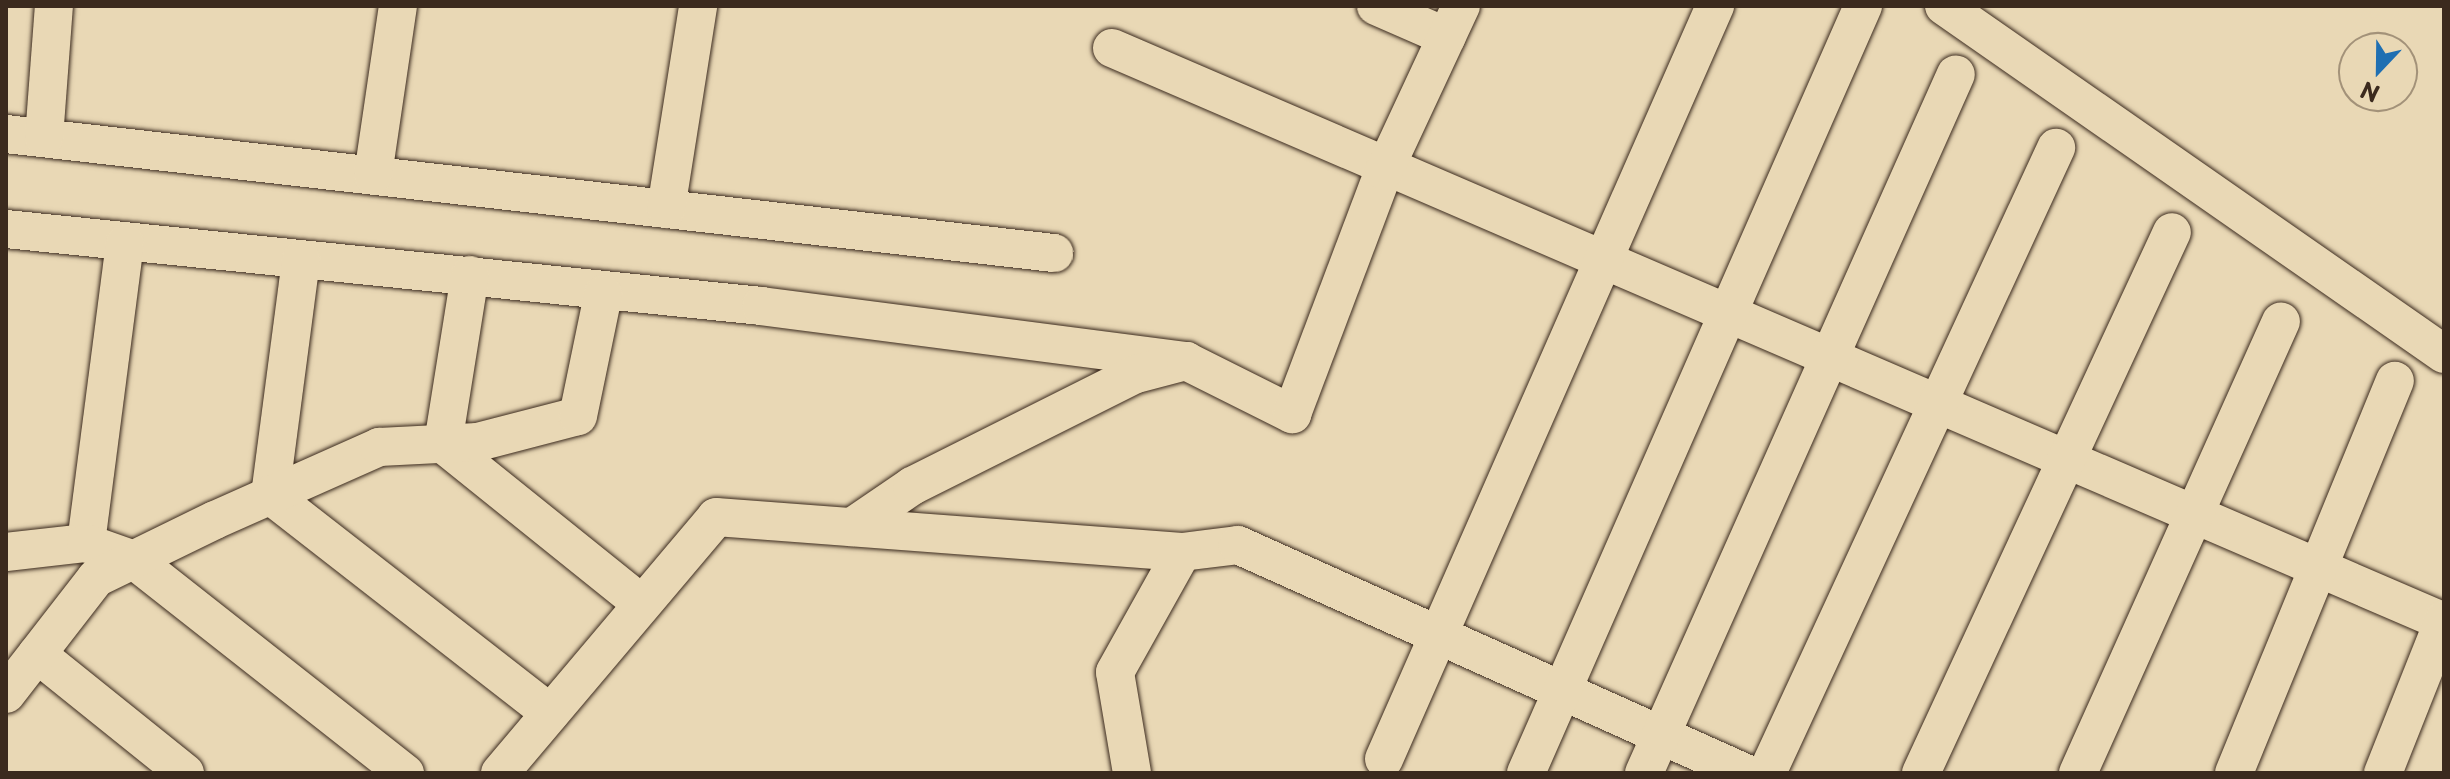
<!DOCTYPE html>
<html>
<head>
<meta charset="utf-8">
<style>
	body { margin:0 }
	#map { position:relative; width:2450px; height:779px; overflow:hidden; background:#e9d8b5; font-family:"Playpen Sans",sans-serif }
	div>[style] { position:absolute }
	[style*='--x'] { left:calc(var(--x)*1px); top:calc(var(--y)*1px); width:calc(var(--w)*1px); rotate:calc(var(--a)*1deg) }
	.roads { filter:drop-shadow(0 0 2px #3b2a1e) drop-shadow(0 0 2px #3b2a1e) }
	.minor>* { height:38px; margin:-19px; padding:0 19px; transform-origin:19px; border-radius:19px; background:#e9d8b5 }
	span { translate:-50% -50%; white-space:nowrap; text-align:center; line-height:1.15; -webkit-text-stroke:7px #e9d8b5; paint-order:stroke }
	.frame { position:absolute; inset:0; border:8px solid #3b2a1e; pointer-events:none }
	.north { position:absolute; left:2338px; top:32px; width:80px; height:80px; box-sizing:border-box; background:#e9d8b5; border:2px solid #a39279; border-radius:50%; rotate:202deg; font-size:22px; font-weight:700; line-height:32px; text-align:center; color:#3b2a1e }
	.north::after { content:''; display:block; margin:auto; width:28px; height:36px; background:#1f6fb2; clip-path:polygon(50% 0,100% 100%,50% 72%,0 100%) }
</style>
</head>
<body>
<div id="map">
	<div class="roads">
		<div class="minor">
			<div style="--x:1376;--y:6;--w:77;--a:23.6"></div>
			<div style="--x:1944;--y:6;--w:609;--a:34.84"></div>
			<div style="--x:1112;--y:48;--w:1450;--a:23.31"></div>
			<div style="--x:6;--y:134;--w:1055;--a:6.48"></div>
			<div style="--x:44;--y:138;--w:132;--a:-85.7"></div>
			<div style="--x:373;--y:175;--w:171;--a:-81.6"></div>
			<div style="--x:666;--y:209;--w:206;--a:-81"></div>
			<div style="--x:6;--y:229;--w:759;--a:5.82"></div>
			<div style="--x:761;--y:306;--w:429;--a:7.4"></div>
			<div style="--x:301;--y:260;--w:237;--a:97.5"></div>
			<div style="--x:270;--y:495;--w:355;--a:37.9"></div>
			<div style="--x:470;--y:275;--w:171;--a:99.1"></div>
			<div style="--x:443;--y:444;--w:255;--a:38.8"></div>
			<div style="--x:852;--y:527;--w:73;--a:-34.3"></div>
			<div style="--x:912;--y:486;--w:250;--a:-26.6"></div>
			<div style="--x:1136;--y:374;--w:52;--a:-14.6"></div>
			<div style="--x:1186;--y:361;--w:119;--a:26.6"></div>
			<div style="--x:1292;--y:414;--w:260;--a:-69.3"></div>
			<div style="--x:1384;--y:171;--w:182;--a:-65"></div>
			<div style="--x:86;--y:543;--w:302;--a:-82.6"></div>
			<div style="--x:6;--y:552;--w:81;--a:-6.4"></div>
			<div style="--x:86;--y:543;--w:51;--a:19.5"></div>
			<div style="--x:134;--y:560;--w:345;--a:38.2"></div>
			<div style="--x:37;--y:654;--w:190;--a:38.8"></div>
			<div style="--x:6;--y:694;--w:147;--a:-52.2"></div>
			<div style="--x:96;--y:578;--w:132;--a:-26"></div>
			<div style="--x:215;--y:520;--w:180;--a:-24"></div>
			<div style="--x:379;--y:447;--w:99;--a:-2.9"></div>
			<div style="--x:478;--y:442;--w:103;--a:-14.6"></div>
			<div style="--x:578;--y:416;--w:124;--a:-78.3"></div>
			<div style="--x:1384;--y:759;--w:823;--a:-66.27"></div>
			<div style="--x:500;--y:773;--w:335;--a:-49.8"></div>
			<div style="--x:716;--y:517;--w:467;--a:4.3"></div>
			<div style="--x:1182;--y:552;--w:56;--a:-7.1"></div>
			<div style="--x:1238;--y:545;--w:556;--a:24.21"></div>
			<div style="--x:1132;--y:773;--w:102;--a:-99.6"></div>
			<div style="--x:1115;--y:672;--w:137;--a:-60.8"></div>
			<div style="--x:1526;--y:773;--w:838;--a:-66.28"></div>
			<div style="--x:1644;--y:773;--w:765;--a:-65.95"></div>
			<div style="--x:1767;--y:773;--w:689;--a:-65.18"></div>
			<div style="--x:1921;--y:773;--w:596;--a:-65.11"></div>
			<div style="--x:2078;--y:773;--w:495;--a:-65.8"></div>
			<div style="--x:2234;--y:773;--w:424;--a:-67.7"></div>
			<div style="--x:2383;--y:773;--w:165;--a:-68.3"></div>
		</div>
	</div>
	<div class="frame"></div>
	<div class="north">N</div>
</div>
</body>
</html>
